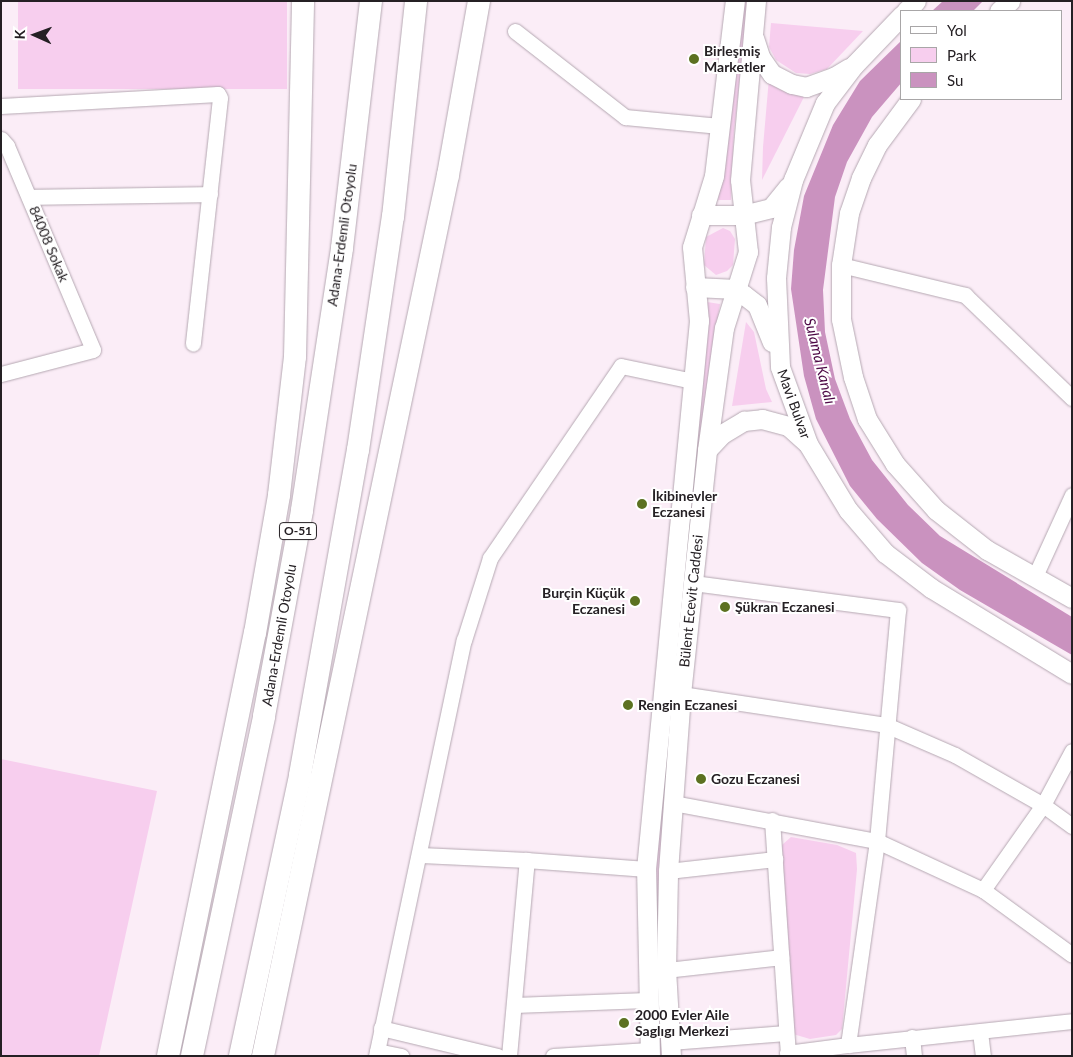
<!DOCTYPE html>
<html>
<head>
<meta charset="utf-8">
<style>
	body { margin:0 }
	#map { position:relative; width:1073px; height:1057px; overflow:hidden; background:#fbedf7; font-family:Lato,sans-serif }
	div>[style] { position:absolute }
	[style*='--x'] { left:calc(var(--x)*1px); top:calc(var(--y)*1px); width:calc(var(--w)*1px); rotate:calc(var(--a)*1deg) }
	.green>* { inset:0; background:#f7ceee; transform-origin:0 0 }
	.water>* { inset:0; background:#ca92bf }
	.roads { filter:drop-shadow(0 0 1px #b5a8b2) drop-shadow(0 0 1px #b5a8b2) }
	.minor>* { height:15px; margin:-7.5px; padding:0 7.5px; transform-origin:7.5px; border-radius:7.5px; background:#fff }
	.major>* { height:19px; margin:-9.5px; padding:0 9.5px; transform-origin:9.5px; border-radius:9.5px; background:#fff }
	.highway>* { height:22px; margin:-11px; padding:0 11px; transform-origin:11px; border-radius:11px; background:#fff }
	.dots>* { width:14px; height:14px; translate:-50% -50%; box-sizing:border-box; border:2px solid #fff; border-radius:50% }
	span { translate:-50% -50%; white-space:nowrap; text-align:center; line-height:1.15; -webkit-text-stroke:4px #fff; paint-order:stroke }
	.shield-label span { padding:1px 4px; background:#fff; border:1px solid; border-radius:4px; -webkit-text-stroke-width:0 }
	.shield-label { font-size:12px; color:#252024; font-weight:700 }
	.poi-label { font-size:14px; color:#252024; font-weight:700 }
	.left { translate:0 -50%; text-align:left }
	.right { translate:-100% -50%; text-align:right }
	.street-label { font-size:14px; color:#252024 }
	.water-label { font-size:15px; color:#4d0946; font-style:italic }
	.frame { position:absolute; inset:0; border:2px solid #252024; pointer-events:none }
	.legend { position:absolute; left:900px; top:10px; width:162px; height:90px; box-sizing:border-box; background:#fff; border:1px solid #a8a6a7; margin:0; padding:6px 9px; list-style:none; font-size:15px; color:#252024 }
	.legend li { display:flex; align-items:center; gap:10px; height:25px }
	.legend b { width:25px; border:1px solid #a8a6a7 }
	.north { position:absolute; left:10px; top:10px; width:50px; height:50px; -webkit-text-stroke:4px #fff; paint-order:stroke; rotate:272deg; font-size:14px; font-weight:700; line-height:20px; text-align:center; color:#252024 }
	.north::after { content:''; display:block; margin:auto; width:18px; height:22px; background:#252024; clip-path:polygon(50% 0,100% 100%,50% 72%,0 100%) }
</style>
</head>
<body>
<div id="map">
	<div class="green">
		<div style="left:18px;top:1px;width:269px;height:88px"></div>
		<div style="clip-path:polygon(742px 1px,749px 1px,734px 130px,731px 200px,718px 200px)"></div>
		<div style="clip-path:polygon(771px 23px,863px 31px,827px 69px,810px 74px,796px 73px,776px 60px,769px 47px)"></div>
		<div style="clip-path:polygon(769px 78px,806px 93px,762px 180px,763px 147px)"></div>
		<div style="clip-path:polygon(723px 228px,730px 231px,735px 239px,733px 265px,727px 271px,716px 275px,704px 265px,706px 237px)"></div>
		<div style="clip-path:polygon(707px 302px,720px 304px,701px 428px,666px 1056px,659px 1056px,653px 882px)"></div>
		<div style="clip-path:polygon(746px 322px,754px 332px,766px 389px,772px 402px,732px 406px)"></div>
		<div style="clip-path:polygon(1px 759px,157px 791px,99px 1056px,1px 1056px)"></div>
		<div style="clip-path:polygon(791px 837px,837px 845px,856px 853px,857px 869px,842px 1029px,836px 1035px,810px 1039px,793px 1034px,782px 845px)"></div>
	</div>
	<div class="water">
		<div style="clip-path:polygon(943px 1px,983px 1px,973px 11px,932px 11px)"></div>
		<div style="clip-path:polygon(902px 40px,902px 82px,872px 117px,847px 162px,835px 197px,823px 290px,825px 332px,835px 379px,850px 419px,872px 460px,908px 505px,940px 536px,1072px 617px,1072px 655px,960px 590px,922px 563px,877px 519px,850px 486px,816px 419px,804px 376px,791px 289px,794px 250px,804px 196px,833px 125px,860px 81px)"></div>
	</div>
	<div class="roads">
		<div class="minor">
			<div style="--x:515;--y:31;--w:140;--a:38"></div>
			<div style="--x:625;--y:117;--w:95;--a:5.4"></div>
			<div style="--x:1;--y:106;--w:217;--a:-3.2"></div>
			<div style="--x:218;--y:94;--w:4;--a:63"></div>
			<div style="--x:220;--y:98;--w:247;--a:96.3"></div>
			<div style="--x:1;--y:139;--w:9;--a:49"></div>
			<div style="--x:7;--y:146;--w:221;--a:67.1"></div>
			<div style="--x:93;--y:350;--w:95;--a:165.4"></div>
			<div style="--x:29;--y:197;--w:181;--a:-0.9"></div>
			<div style="--x:841;--y:265;--w:128;--a:13.6"></div>
			<div style="--x:965;--y:295;--w:149;--a:43.9"></div>
			<div style="--x:1035;--y:576;--w:89;--a:-65.4"></div>
			<div style="--x:693;--y:583;--w:207;--a:7.5"></div>
			<div style="--x:898;--y:610;--w:232;--a:95.2"></div>
			<div style="--x:877;--y:841;--w:206;--a:98.1"></div>
			<div style="--x:848;--y:1045;--w:225;--a:-6.1"></div>
			<div style="--x:681;--y:694;--w:207;--a:8.6"></div>
			<div style="--x:886;--y:725;--w:75;--a:23.5"></div>
			<div style="--x:955;--y:755;--w:101;--a:29.6"></div>
			<div style="--x:1043;--y:805;--w:36;--a:36"></div>
			<div style="--x:673;--y:803;--w:208;--a:10.6"></div>
			<div style="--x:877;--y:841;--w:117;--a:24.8"></div>
			<div style="--x:983;--y:890;--w:110;--a:36.1"></div>
			<div style="--x:772;--y:820;--w:237;--a:86.1"></div>
			<div style="--x:421;--y:855;--w:106;--a:2.7"></div>
			<div style="--x:668;--y:871;--w:108;--a:-6.4"></div>
			<div style="--x:983;--y:890;--w:104;--a:-54.8"></div>
			<div style="--x:1043;--y:805;--w:61;--a:-61.8"></div>
			<div style="--x:666;--y:970;--w:116;--a:-6.4"></div>
			<div style="--x:515;--y:1005;--w:131;--a:-2.2"></div>
			<div style="--x:381;--y:1028;--w:120;--a:13.5"></div>
			<div style="--x:980;--y:1032;--w:24;--a:83"></div>
			<div style="--x:912;--y:1037;--w:19;--a:84"></div>
			<div style="--x:670;--y:1042;--w:116;--a:-4.4"></div>
			<div style="--x:377;--y:1051;--w:25;--a:12"></div>
			<div style="--x:787;--y:1053;--w:62;--a:-7.5"></div>
			<div style="--x:376;--y:1056;--w:425;--a:-78.1"></div>
			<div style="--x:464;--y:640;--w:86;--a:-72.4"></div>
			<div style="--x:490;--y:558;--w:232;--a:-55.7"></div>
			<div style="--x:621;--y:366;--w:74;--a:11.8"></div>
			<div style="--x:509;--y:1056;--w:197;--a:-84.8"></div>
			<div style="--x:527;--y:860;--w:119;--a:4.3"></div>
			<div style="--x:553;--y:1056;--w:96;--a:-3.6"></div>
		</div>
		<div class="major">
			<div style="--x:906;--y:11;--w:14;--a:-45"></div>
			<div style="--x:999;--y:11;--w:15;--a:-42"></div>
			<div style="--x:902;--y:15;--w:69;--a:133.8"></div>
			<div style="--x:854;--y:65;--w:48;--a:127.3"></div>
			<div style="--x:825;--y:103;--w:83;--a:112.6"></div>
			<div style="--x:793;--y:180;--w:49;--a:104.3"></div>
			<div style="--x:781;--y:227;--w:51;--a:95.6"></div>
			<div style="--x:776;--y:278;--w:89;--a:87.4"></div>
			<div style="--x:780;--y:367;--w:82;--a:70"></div>
			<div style="--x:808;--y:444;--w:77;--a:58.8"></div>
			<div style="--x:848;--y:510;--w:57;--a:49.3"></div>
			<div style="--x:885;--y:553;--w:58;--a:37.3"></div>
			<div style="--x:931;--y:588;--w:165;--a:31.4"></div>
			<div style="--x:754;--y:38;--w:20;--a:72"></div>
			<div style="--x:760;--y:57;--w:21;--a:55"></div>
			<div style="--x:772;--y:74;--w:22;--a:27"></div>
			<div style="--x:792;--y:84;--w:14;--a:12"></div>
			<div style="--x:806;--y:87;--w:30;--a:-20"></div>
			<div style="--x:834;--y:77;--w:17;--a:-31"></div>
			<div style="--x:911;--y:99;--w:57;--a:126.5"></div>
			<div style="--x:877;--y:145;--w:37;--a:116"></div>
			<div style="--x:861;--y:178;--w:37;--a:109"></div>
			<div style="--x:849;--y:213;--w:53;--a:98.7"></div>
			<div style="--x:841;--y:265;--w:54;--a:90"></div>
			<div style="--x:841;--y:319;--w:59;--a:78.3"></div>
			<div style="--x:853;--y:377;--w:44;--a:71.6"></div>
			<div style="--x:867;--y:419;--w:53;--a:58.1"></div>
			<div style="--x:895;--y:464;--w:62;--a:48.3"></div>
			<div style="--x:936;--y:510;--w:65;--a:38.1"></div>
			<div style="--x:987;--y:550;--w:98;--a:29.5"></div>
			<div style="--x:701;--y:215;--w:42;--a:0"></div>
			<div style="--x:743;--y:215;--w:29;--a:-14"></div>
			<div style="--x:771;--y:208;--w:27;--a:-51"></div>
			<div style="--x:695;--y:287;--w:41;--a:2.8"></div>
			<div style="--x:736;--y:289;--w:10;--a:37"></div>
			<div style="--x:744;--y:295;--w:16;--a:38"></div>
			<div style="--x:757;--y:305;--w:40;--a:68"></div>
			<div style="--x:707;--y:450;--w:22;--a:-47"></div>
			<div style="--x:722;--y:434;--w:26;--a:-31"></div>
			<div style="--x:744;--y:421;--w:18;--a:-6"></div>
			<div style="--x:762;--y:419;--w:27;--a:15"></div>
			<div style="--x:788;--y:426;--w:24;--a:42"></div>
			<div style="--x:650;--y:1056;--w:187;--a:-91.2"></div>
			<div style="--x:646;--y:869;--w:551;--a:-84.48"></div>
			<div style="--x:699;--y:321;--w:74;--a:-95.4"></div>
			<div style="--x:692;--y:247;--w:74;--a:-72.8"></div>
			<div style="--x:714;--y:176;--w:176;--a:-83.2"></div>
			<div style="--x:671;--y:1056;--w:86;--a:-93.3"></div>
			<div style="--x:666;--y:970;--w:99;--a:-88.8"></div>
			<div style="--x:668;--y:871;--w:177;--a:-85.8"></div>
			<div style="--x:681;--y:694;--w:245;--a:-83.9"></div>
			<div style="--x:707;--y:450;--w:123;--a:-82.1"></div>
			<div style="--x:724;--y:328;--w:80;--a:-72.5"></div>
			<div style="--x:748;--y:252;--w:72;--a:-96.3"></div>
			<div style="--x:740;--y:180;--w:180;--a:-84.9"></div>
		</div>
		<div class="highway">
			<div style="--x:168;--y:1056;--w:432;--a:-78.4"></div>
			<div style="--x:255;--y:633;--w:140;--a:-80.1"></div>
			<div style="--x:279;--y:495;--w:139;--a:-83.4"></div>
			<div style="--x:295;--y:357;--w:356;--a:-88.7"></div>
			<div style="--x:192;--y:1056;--w:348;--a:-78"></div>
			<div style="--x:264;--y:716;--w:209;--a:-79.5"></div>
			<div style="--x:302;--y:510;--w:265;--a:-81.3"></div>
			<div style="--x:342;--y:248;--w:249;--a:-83.3"></div>
			<div style="--x:240;--y:1056;--w:287;--a:-77.9"></div>
			<div style="--x:300;--y:775;--w:330;--a:-79.9"></div>
			<div style="--x:358;--y:450;--w:236;--a:-81.5"></div>
			<div style="--x:393;--y:217;--w:217;--a:-83.9"></div>
			<div style="--x:263;--y:1056;--w:900;--a:-78.14"></div>
			<div style="--x:448;--y:175;--w:177;--a:-79.9"></div>
		</div>
	</div>
	<div class="dots">
		<div style="left:694px;top:59px;background:#5c7121"></div>
		<div style="left:642px;top:504px;background:#5c7121"></div>
		<div style="left:635px;top:601px;background:#5c7121"></div>
		<div style="left:725px;top:607px;background:#5c7121"></div>
		<div style="left:628px;top:705px;background:#5c7121"></div>
		<div style="left:701px;top:779px;background:#5c7121"></div>
		<div style="left:624px;top:1023px;background:#5c7121"></div>
	</div>
	<div class="shield-label">
		<span style="left:298px;top:531px">O-51</span>
	</div>
	<div class="poi-label">
		<span class="left" style="left:704px;top:59px">Birleşmiş<br>Marketler</span>
		<span class="left" style="left:652px;top:504px">İkibinevler<br>Eczanesi</span>
		<span class="right" style="left:625px;top:601px">Burçin Küçük<br>Eczanesi</span>
		<span class="left" style="left:735px;top:607px">Şükran Eczanesi</span>
		<span class="left" style="left:638px;top:705px">Rengin Eczanesi</span>
		<span class="left" style="left:711px;top:779px">Gozu Eczanesi</span>
		<span class="left" style="left:635px;top:1023px">2000 Evler Aile<br>Saglıgı Merkezi</span>
	</div>
	<div class="street-label">
		<span style="left:342px;top:235px;rotate:-82deg">Adana-Erdemli Otoyolu</span>
		<span style="left:49px;top:244px;rotate:67deg">84008 Sokak</span>
		<span style="left:794px;top:404px;rotate:70deg">Mavi Bulvar</span>
		<span style="left:691px;top:601px;rotate:-84deg">Bülent Ecevit Caddesi</span>
		<span style="left:279px;top:635px;rotate:-80deg">Adana-Erdemli Otoyolu</span>
	</div>
	<div class="water-label">
		<span style="left:820px;top:361px;rotate:76deg">Sulama Kanalı</span>
	</div>
	<div class="frame"></div>
	<ul class="legend">
	<li><b style="height:6px;background:#fff"></b>Yol</li>
	<li><b style="height:14px;background:#f7ceee"></b>Park</li>
	<li><b style="height:14px;background:#ca92bf"></b>Su</li>
	</ul>
	<div class="north">K</div>
</div>
</body>
</html>
